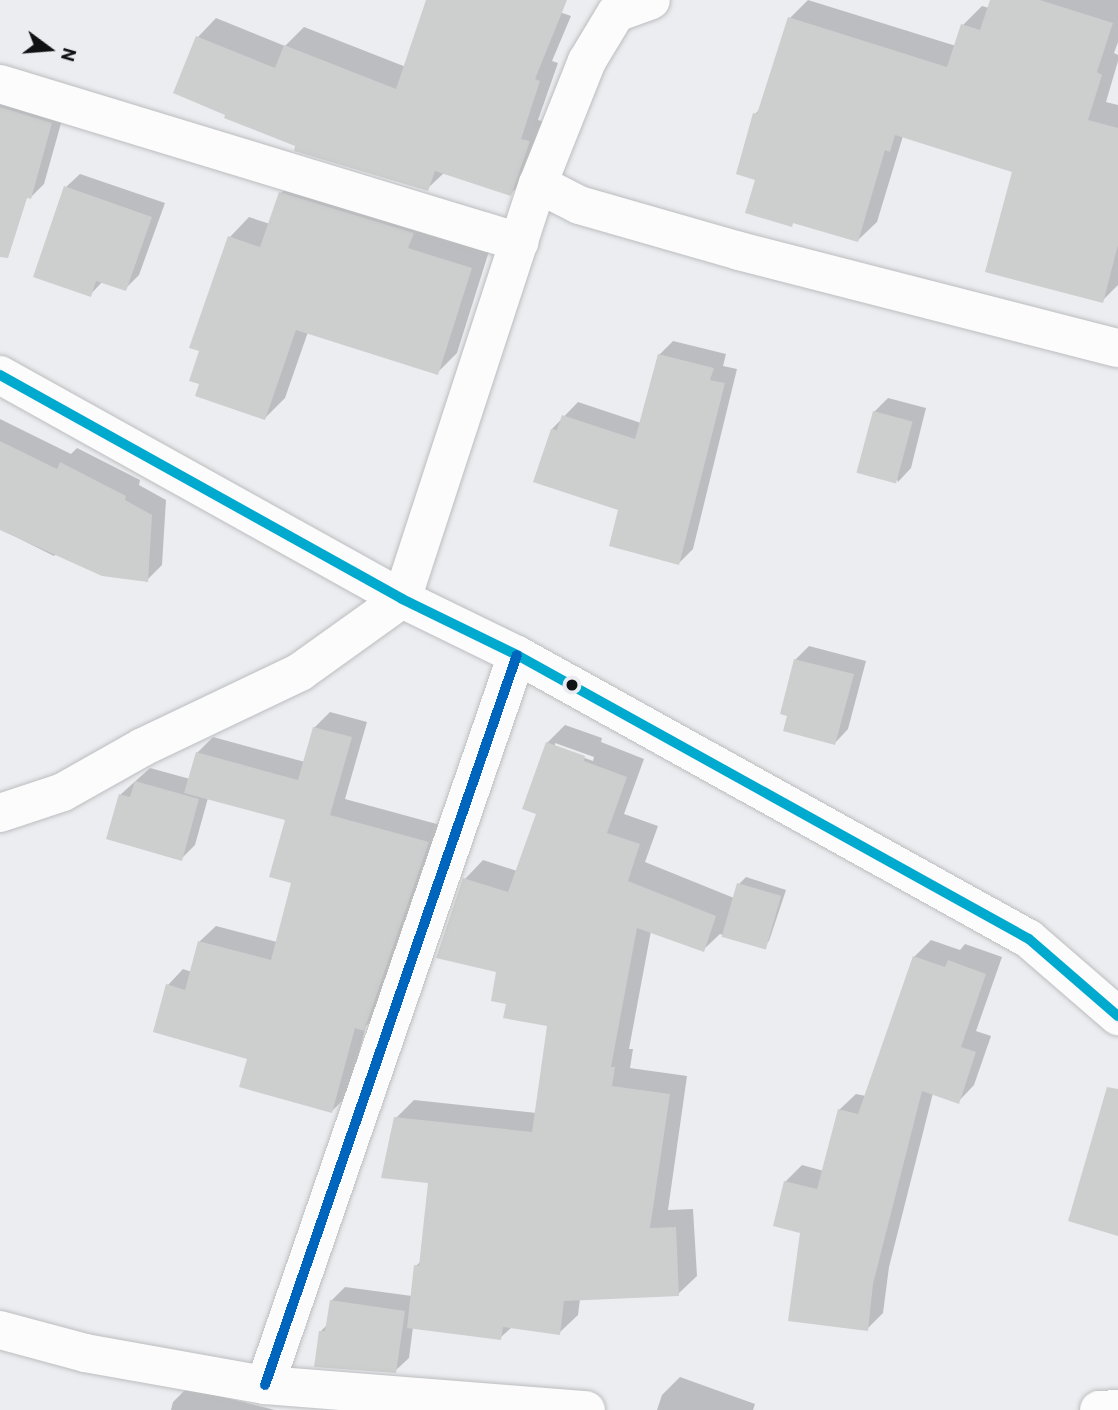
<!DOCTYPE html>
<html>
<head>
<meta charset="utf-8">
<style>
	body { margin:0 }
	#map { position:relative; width:1118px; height:1410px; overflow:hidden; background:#ebedf0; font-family:Barlow,sans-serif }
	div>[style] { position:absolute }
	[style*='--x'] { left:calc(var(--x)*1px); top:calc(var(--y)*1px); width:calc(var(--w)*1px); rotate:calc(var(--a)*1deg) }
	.shadow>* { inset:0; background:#0003 }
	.building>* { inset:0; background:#cdcece; transform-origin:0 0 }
	.roads { filter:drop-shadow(0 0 2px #bcbdbf) drop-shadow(0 0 2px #bcbdbf) }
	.street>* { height:38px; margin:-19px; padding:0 19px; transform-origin:19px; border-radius:19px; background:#fcfcfd }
	.secondary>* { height:38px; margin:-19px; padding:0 19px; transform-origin:19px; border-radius:19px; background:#fcfcfd }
	.bus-1>* { height:10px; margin:-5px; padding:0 5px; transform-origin:5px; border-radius:5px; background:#00a9ce }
	.bus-2>* { height:10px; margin:-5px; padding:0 5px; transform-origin:5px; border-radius:5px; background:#0065bd }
	.dots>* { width:19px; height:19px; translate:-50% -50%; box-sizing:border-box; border:4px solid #eaecf1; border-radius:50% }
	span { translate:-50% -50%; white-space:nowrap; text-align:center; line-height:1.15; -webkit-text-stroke:7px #eaecf1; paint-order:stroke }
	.north { position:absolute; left:14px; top:14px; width:70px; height:70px; -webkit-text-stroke:5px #eaecf1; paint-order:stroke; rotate:106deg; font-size:19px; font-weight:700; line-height:28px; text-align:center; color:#111213 }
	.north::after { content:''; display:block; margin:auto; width:24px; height:32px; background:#111213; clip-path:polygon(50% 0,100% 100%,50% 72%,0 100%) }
</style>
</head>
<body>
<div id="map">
	<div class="shadow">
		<div style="clip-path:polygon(428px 0,525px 0,571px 16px,552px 61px,558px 63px,538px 120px,548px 123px,529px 176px,510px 194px,445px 172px,427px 189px,298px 145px,198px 37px,216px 18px,285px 46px,304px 27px,406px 67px)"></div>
		<div style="clip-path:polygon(808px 0,956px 46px,963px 25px,982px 6px,989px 8px,992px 0,1118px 0,1118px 42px,1114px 53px,1118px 55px,1118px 61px,1106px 102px,1118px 105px,1118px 285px,1102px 301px,1014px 171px,903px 136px,877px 222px,858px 240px,795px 222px,791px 225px,757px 179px,755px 114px,761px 108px,790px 18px)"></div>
		<div style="clip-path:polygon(0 102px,65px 109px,44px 184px,31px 197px,0 188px)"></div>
		<div style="clip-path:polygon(301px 173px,490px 248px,457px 353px,437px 373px,308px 332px,285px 398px,265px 418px,201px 383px,201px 350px,230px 237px,249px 217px,270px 224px,281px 193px)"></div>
		<div style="clip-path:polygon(80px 174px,165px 203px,139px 275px,125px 289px,103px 281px,90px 295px,66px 187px)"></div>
		<div style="clip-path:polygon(673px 341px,726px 354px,723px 366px,737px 369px,693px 549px,679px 563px,620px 509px,552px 429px,578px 402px,641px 423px,659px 355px)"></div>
		<div style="clip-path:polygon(888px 398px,926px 408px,911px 468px,898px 482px,874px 412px)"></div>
		<div style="clip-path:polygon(0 419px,71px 454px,77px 448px,140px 480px,139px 485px,166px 500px,162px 565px,147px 580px,57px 553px,54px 556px,0 529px)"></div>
		<div style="clip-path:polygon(809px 646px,866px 661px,848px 729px,835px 743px,789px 714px,796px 659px)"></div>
		<div style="clip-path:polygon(330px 712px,367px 722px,345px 799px,444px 826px,380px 1013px,366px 1026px,348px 1095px,332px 1111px,249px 1058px,168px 985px,183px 969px,192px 972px,200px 941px,216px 926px,277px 942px,293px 882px,287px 819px,208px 798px,195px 845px,181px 859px,120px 795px,150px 768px,190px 779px,197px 753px,213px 737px,305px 762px,314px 728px)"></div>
		<div style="clip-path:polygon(evenodd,565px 725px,602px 738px,601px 742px,644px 759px,624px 814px,658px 826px,645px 862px,734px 898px,739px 884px,746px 877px,786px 890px,769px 941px,762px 948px,720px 934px,703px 950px,651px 931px,629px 1049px,633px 1049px,630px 1068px,687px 1076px,668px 1210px,693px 1209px,697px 1276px,678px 1294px,580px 1299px,578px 1315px,559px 1333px,512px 1327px,500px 1338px,413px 1327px,409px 1358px,395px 1371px,321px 1331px,328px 1324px,331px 1301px,345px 1287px,412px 1296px,416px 1266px,421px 1261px,430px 1181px,396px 1118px,414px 1100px,537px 1113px,549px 1025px,508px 1002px,465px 879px,483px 860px,517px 871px,538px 813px,547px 743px,565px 725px,555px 743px,594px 757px,593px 761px,555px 747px,555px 743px)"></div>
		<div style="clip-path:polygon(931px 940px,960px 950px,965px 944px,1002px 957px,976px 1031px,991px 1036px,974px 1085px,958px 1102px,933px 1093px,889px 1267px,883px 1313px,867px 1329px,802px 1232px,785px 1182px,802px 1165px,824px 1171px,839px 1110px,856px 1094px,866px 1096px,914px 957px)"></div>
		<div style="clip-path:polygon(680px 1377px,755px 1404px,753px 1410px,657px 1410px,662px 1395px)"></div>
		<div style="clip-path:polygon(187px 1388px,275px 1410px,171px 1410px,173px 1402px)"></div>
	</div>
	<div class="building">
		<div style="clip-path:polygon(426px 0,567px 0,535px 79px,540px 81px,521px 139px,530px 141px,511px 196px,435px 171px,428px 191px,294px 151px,295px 146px,224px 118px,225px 115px,173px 93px,196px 36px,275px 68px,284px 45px,396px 89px)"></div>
		<div style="clip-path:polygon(990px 0,1040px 0,1113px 23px,1097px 72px,1102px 75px,1088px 120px,1118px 128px,1118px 245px,1103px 303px,985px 272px,1012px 172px,895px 135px,890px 152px,885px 150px,858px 242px,793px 223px,792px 227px,745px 213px,755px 180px,736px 174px,753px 113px,757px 114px,788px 17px,947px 67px,961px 24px,980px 30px)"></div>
		<div style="clip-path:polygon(0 107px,52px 123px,31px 199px,27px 198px,8px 258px,0 257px)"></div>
		<div style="clip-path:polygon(64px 186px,152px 217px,126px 291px,96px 281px,91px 297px,33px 277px)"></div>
		<div style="clip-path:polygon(279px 192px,414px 233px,408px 248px,472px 268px,438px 375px,296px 330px,265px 420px,195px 396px,199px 384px,189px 381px,199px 351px,189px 348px,228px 236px,260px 247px)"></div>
		<div style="clip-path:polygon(658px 354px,714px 368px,710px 380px,725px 383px,679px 565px,609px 546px,618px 510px,533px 482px,551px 429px,557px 430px,562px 415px,635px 439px)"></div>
		<div style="left:873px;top:411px;width:41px;height:64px;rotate:15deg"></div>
		<div style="clip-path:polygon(0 441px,57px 469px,60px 462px,126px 496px,125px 500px,152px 515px,148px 582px,102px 576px,0 530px)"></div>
		<div style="clip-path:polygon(794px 659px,854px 674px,835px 745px,783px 731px,787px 716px,780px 714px)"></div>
		<div style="clip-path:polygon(313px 727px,352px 737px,330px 815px,429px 842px,364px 1031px,355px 1028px,332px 1113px,239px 1087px,247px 1059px,153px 1032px,166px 984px,185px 990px,198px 941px,271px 960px,291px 883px,269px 877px,285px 820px,184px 793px,196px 752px,298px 780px)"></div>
		<div style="clip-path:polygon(546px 742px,585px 756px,584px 761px,627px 777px,607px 833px,640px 844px,628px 881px,716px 916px,704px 952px,637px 928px,611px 1067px,615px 1067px,612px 1086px,670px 1094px,650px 1228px,676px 1227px,679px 1296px,564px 1301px,560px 1335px,503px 1327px,501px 1340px,407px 1328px,414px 1265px,419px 1266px,428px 1183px,381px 1178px,394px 1117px,532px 1132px,547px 1026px,503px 1018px,506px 1004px,491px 1001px,496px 972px,436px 958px,463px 878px,508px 892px,536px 814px,522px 809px)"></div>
		<div style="clip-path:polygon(135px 781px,199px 799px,182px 861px,106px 839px,119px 794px,130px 797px)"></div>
		<div style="left:737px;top:883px;width:46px;height:56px;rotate:16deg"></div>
		<div style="clip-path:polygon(913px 956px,945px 967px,948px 960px,986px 974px,961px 1047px,976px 1052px,959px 1104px,922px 1091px,873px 1284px,868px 1331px,788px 1321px,800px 1233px,773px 1226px,784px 1181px,817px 1189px,838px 1109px,858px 1114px)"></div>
		<div style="clip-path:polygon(1107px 1087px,1118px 1089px,1118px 1236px,1068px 1221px)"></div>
		<div style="clip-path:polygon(330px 1300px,405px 1311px,396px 1373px,314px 1367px,319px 1331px,325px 1331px)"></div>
	</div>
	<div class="roads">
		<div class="street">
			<div style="--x:0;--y:84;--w:543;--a:16.93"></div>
			<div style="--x:538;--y:184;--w:46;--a:27.1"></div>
			<div style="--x:579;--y:205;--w:166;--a:16"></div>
			<div style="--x:739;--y:251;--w:391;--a:14.4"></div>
			<div style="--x:0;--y:813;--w:66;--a:-18.4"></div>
			<div style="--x:63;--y:792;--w:92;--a:-29.4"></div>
			<div style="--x:143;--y:747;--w:174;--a:-25.5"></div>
			<div style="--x:300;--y:672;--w:125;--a:-35.6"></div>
			<div style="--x:0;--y:1330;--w:88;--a:15.1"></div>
			<div style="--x:85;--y:1353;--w:183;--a:10.1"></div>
			<div style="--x:265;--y:1385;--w:322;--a:4.5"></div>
			<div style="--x:265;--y:1385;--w:772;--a:-70.96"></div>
			<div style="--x:1099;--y:1410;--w:19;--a:-3"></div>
		</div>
		<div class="secondary">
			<div style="--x:0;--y:375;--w:460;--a:29.1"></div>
			<div style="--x:402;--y:599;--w:128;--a:26"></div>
			<div style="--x:517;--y:655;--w:585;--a:29.02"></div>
			<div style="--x:1029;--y:939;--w:118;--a:40.9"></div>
			<div style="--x:402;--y:599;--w:437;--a:-71.9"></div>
			<div style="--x:538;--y:184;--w:132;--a:-68.3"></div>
			<div style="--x:587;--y:61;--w:56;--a:-58.9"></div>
			<div style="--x:616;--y:13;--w:37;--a:-20"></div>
		</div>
	</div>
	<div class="bus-1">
		<div style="--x:0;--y:375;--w:460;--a:29.1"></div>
		<div style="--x:402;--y:599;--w:128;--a:26"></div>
		<div style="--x:517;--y:655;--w:585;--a:29.02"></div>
		<div style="--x:1029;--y:939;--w:118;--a:40.9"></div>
	</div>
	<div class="bus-2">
		<div style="--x:265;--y:1385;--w:772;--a:-70.96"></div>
	</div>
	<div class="dots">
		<div style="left:572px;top:685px;background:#111213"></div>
	</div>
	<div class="north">N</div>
</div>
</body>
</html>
